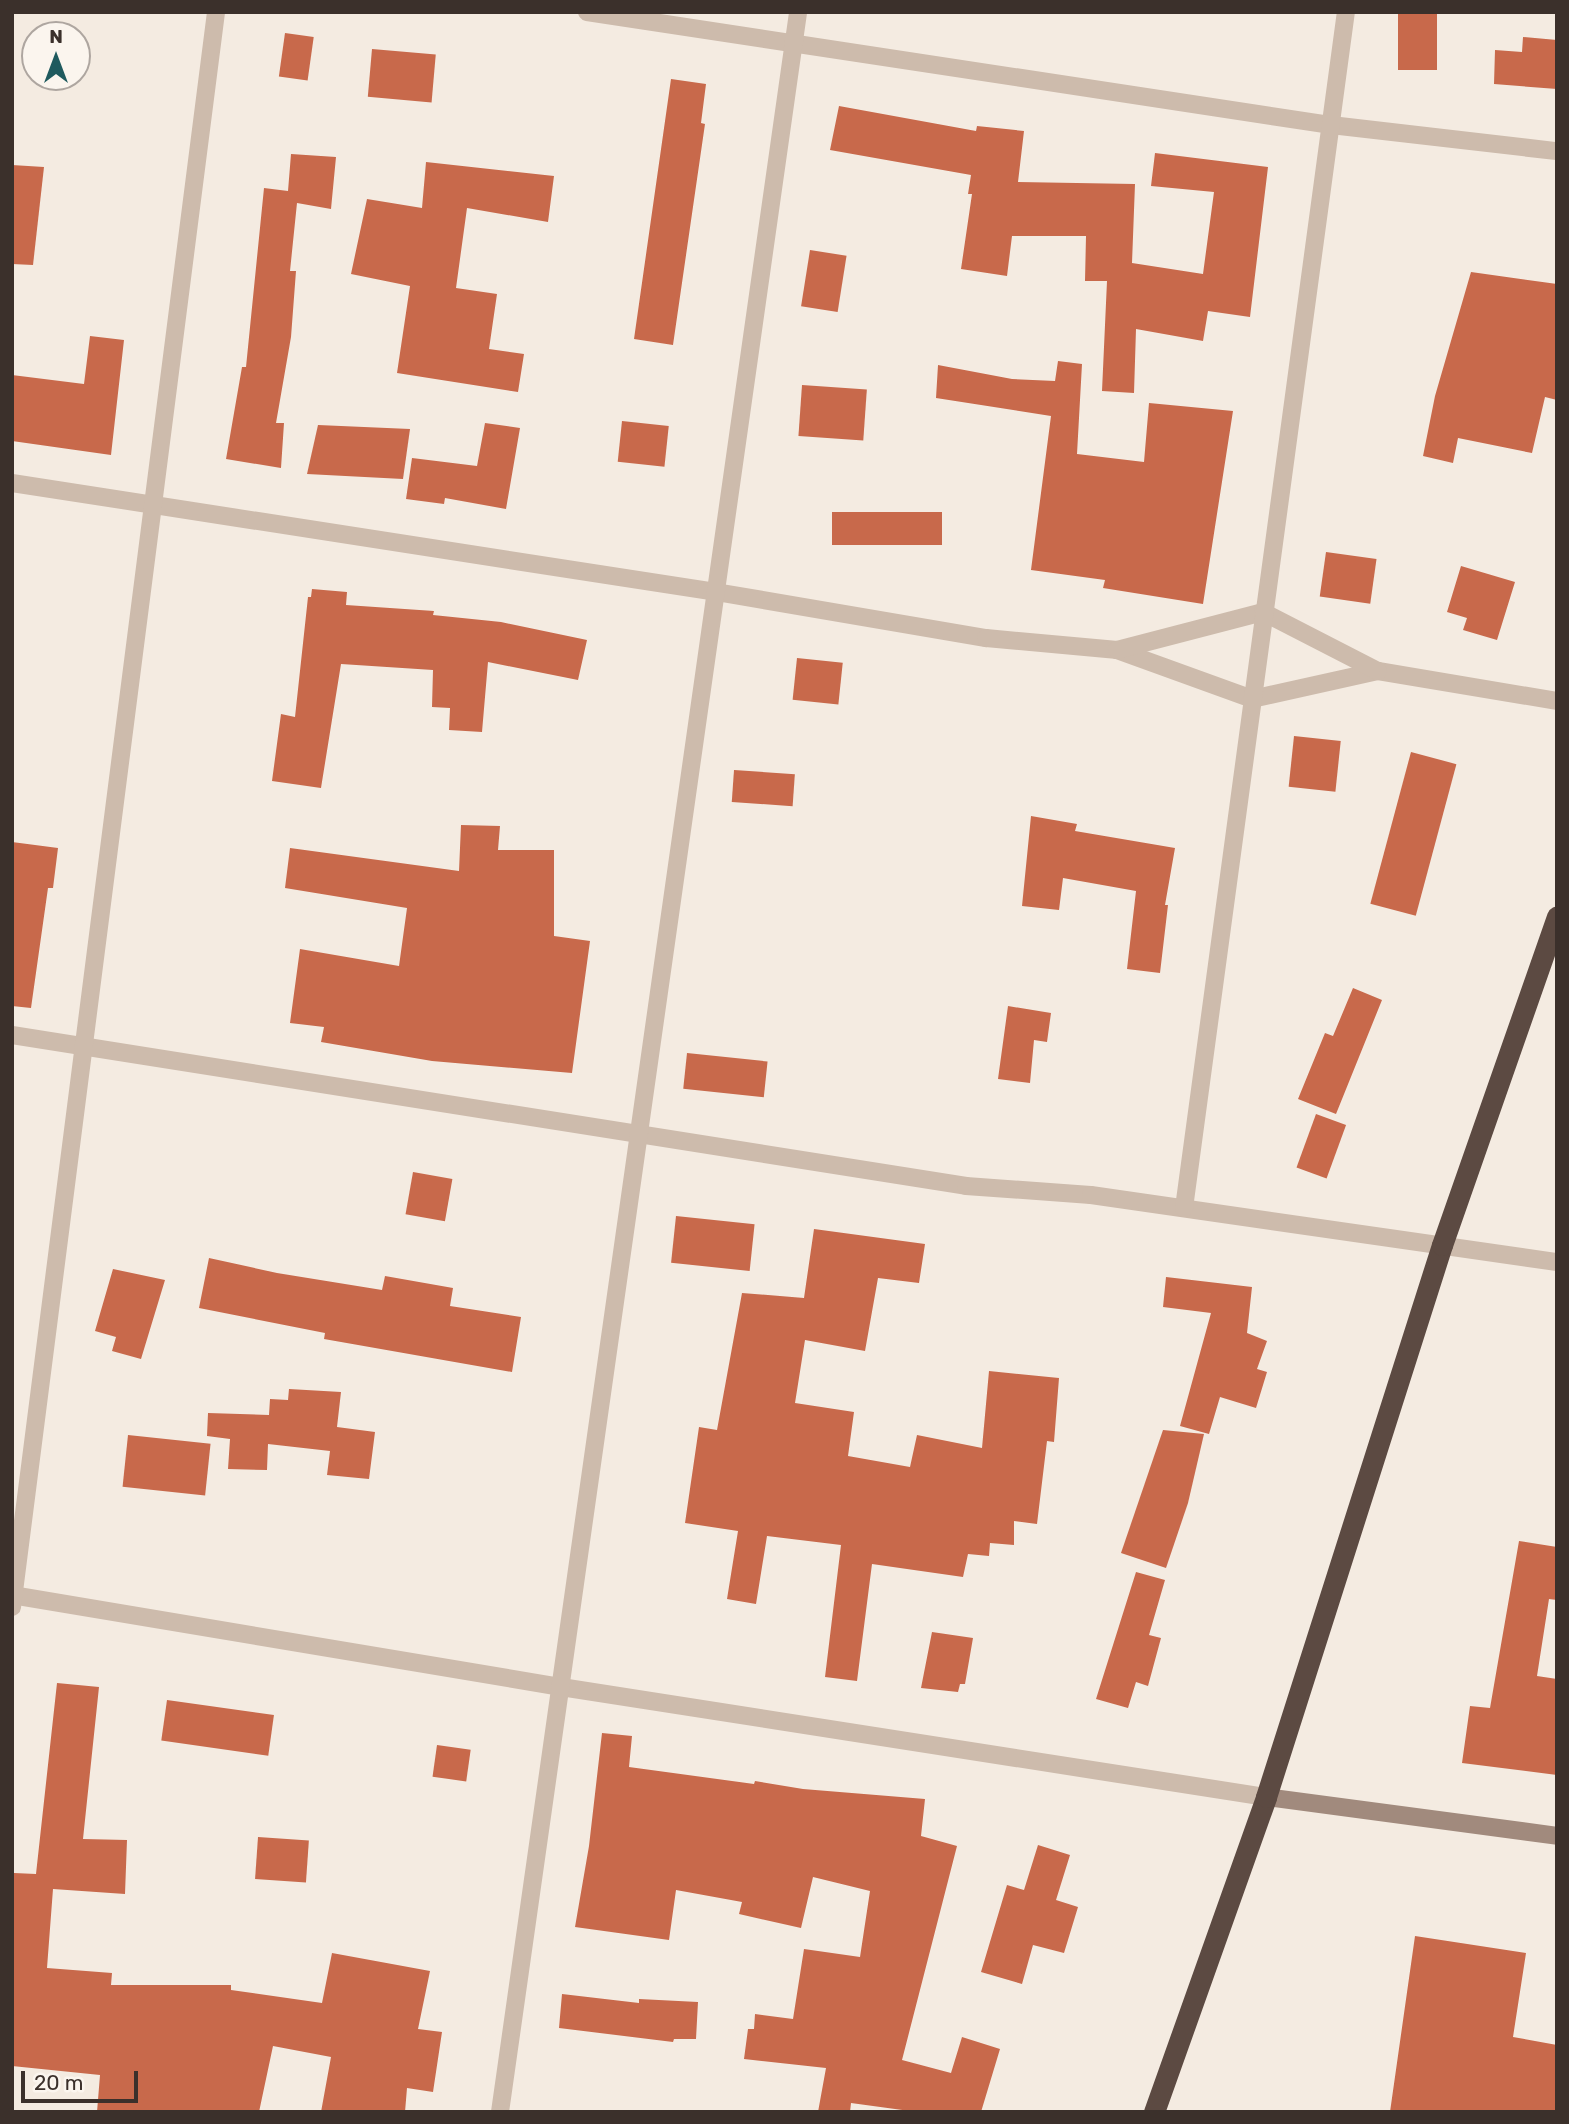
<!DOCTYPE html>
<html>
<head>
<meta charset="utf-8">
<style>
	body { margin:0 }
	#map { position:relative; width:1569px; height:2124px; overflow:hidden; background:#f4ebe1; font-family:Rubik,sans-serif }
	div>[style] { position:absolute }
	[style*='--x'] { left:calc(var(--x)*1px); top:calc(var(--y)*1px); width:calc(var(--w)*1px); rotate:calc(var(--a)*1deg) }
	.building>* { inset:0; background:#c8694b; transform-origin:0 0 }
	.street>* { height:18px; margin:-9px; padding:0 9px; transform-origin:9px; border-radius:9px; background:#cdbbac }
	.secondary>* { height:18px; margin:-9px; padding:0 9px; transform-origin:9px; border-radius:9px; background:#a18a7d }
	.highway>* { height:21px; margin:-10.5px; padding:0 10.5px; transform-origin:10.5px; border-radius:10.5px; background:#5c4a42 }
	span { translate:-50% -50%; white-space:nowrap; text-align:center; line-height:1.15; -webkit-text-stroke:7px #fbf5ee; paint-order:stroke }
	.frame { position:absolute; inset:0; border:14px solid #3b302b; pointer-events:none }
	.north { position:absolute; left:21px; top:21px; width:70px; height:70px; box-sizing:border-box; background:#fbf5ee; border:2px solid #aea6a0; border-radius:50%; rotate:0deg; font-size:19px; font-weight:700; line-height:28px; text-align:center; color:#3b302b }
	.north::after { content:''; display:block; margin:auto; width:24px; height:32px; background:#1f5a5e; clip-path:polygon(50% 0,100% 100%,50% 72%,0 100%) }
	.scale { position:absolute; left:21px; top:2071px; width:117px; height:32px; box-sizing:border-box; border:4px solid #3b302b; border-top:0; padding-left:9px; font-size:21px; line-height:24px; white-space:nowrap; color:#3b302b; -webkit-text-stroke:5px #fbf5ee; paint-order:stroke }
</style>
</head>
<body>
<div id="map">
	<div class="building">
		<div style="left:1398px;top:12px;width:39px;height:58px"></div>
		<div style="left:285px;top:33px;width:29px;height:44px;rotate:8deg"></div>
		<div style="clip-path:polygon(1523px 37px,1557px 40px,1557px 89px,1494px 84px,1495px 50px,1522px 52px)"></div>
		<div style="left:372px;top:49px;width:64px;height:48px;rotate:5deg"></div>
		<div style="clip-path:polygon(671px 79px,706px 84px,701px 123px,705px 124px,673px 345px,634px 339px)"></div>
		<div style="clip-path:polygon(839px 106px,976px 131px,977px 126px,1024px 131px,1018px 182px,1135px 184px,1132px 263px,1203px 274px,1214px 192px,1151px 186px,1155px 153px,1268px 167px,1250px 317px,1208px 311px,1203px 341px,1136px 329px,1134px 393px,1102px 391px,1107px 281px,1085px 281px,1086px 236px,1012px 236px,1007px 276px,961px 269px,972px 194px,968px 194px,971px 175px,830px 150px)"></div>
		<div style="clip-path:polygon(291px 154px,336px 157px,331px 209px,297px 203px,290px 271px,296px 271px,291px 337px,276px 423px,284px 423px,281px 468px,226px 459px,242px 367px,246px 367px,264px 188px,288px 191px)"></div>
		<div style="clip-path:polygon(426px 162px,554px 176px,548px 222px,467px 208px,456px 288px,497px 294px,489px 349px,524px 354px,518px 392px,397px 373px,410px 286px,351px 274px,367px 199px,422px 208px)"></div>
		<div style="clip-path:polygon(12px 165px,44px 167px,33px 265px,12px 264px)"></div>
		<div style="left:810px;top:250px;width:37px;height:57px;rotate:9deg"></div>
		<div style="clip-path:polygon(1471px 272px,1557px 284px,1557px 400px,1545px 397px,1532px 453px,1458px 438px,1453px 463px,1423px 456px,1435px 396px)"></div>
		<div style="clip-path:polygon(90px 336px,124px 340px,111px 455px,12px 441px,12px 375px,84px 384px)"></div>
		<div style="clip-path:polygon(1058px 361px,1082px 364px,1077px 454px,1144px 462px,1149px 403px,1233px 411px,1203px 604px,1103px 588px,1105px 580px,1031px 570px,1051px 416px,936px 398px,938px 365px,1012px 379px,1055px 381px)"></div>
		<div style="left:802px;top:385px;width:65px;height:51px;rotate:4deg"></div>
		<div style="left:622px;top:421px;width:47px;height:41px;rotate:6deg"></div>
		<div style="clip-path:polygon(485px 423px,520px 428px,506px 509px,445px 498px,444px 504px,406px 499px,412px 458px,477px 466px)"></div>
		<div style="clip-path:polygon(318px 425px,410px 429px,403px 479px,307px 474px)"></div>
		<div style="left:942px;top:512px;width:33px;height:110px;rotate:90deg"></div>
		<div style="left:1326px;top:552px;width:51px;height:45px;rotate:8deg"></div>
		<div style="clip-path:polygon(1461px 566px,1515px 582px,1497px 640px,1463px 630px,1467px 618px,1447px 612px)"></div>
		<div style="clip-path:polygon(312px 589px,347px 592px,346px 605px,434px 611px,433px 615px,501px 622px,587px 640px,578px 680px,488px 662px,482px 732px,449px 730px,450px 708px,432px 707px,433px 670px,341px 664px,321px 788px,272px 781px,281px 714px,295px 717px,308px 597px,311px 597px)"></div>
		<div style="left:797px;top:658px;width:46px;height:42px;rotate:6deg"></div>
		<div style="left:1294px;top:736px;width:47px;height:51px;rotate:6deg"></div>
		<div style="left:1411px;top:752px;width:47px;height:157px;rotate:15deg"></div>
		<div style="left:734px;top:770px;width:61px;height:32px;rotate:4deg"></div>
		<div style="clip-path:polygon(1031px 816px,1077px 824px,1075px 831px,1175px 848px,1165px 905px,1168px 905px,1160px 973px,1127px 969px,1136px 891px,1063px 878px,1059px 910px,1022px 906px)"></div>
		<div style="clip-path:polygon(461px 825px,500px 826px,498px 850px,554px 850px,554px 936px,590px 941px,572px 1073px,432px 1061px,321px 1042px,324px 1027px,290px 1023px,300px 949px,399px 966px,407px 908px,285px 888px,290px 848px,459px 871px)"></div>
		<div style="clip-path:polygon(12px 842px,58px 848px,53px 888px,48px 888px,31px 1008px,12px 1006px)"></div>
		<div style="clip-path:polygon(1353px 988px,1382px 1000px,1336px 1114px,1298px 1099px,1325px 1033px,1333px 1036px)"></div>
		<div style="clip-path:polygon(1008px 1006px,1051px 1013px,1047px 1042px,1034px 1040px,1030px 1083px,998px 1079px)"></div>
		<div style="left:687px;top:1053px;width:81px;height:36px;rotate:6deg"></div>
		<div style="left:1316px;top:1114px;width:32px;height:57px;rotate:20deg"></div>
		<div style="left:413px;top:1172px;width:40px;height:43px;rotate:10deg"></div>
		<div style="left:676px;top:1216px;width:79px;height:47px;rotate:6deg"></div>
		<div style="clip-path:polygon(814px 1229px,925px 1244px,919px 1283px,878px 1278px,865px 1351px,805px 1340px,795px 1403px,854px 1412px,848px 1456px,910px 1467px,917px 1435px,982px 1448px,989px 1371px,1059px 1378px,1054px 1442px,1047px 1441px,1037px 1524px,1014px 1521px,1014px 1545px,990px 1543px,989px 1556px,968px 1554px,963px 1577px,872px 1564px,857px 1681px,825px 1677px,841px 1545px,767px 1536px,756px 1604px,727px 1599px,738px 1531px,685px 1523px,699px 1427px,717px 1430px,742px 1293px,804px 1298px)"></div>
		<div style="clip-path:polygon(209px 1258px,277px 1273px,382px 1290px,385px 1276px,453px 1288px,450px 1306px,521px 1317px,512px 1372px,324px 1339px,325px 1333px,199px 1308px)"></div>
		<div style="clip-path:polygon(113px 1269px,165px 1280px,141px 1359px,112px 1351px,116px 1337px,95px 1331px)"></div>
		<div style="clip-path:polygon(1166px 1277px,1252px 1287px,1247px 1333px,1267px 1341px,1257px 1369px,1267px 1372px,1256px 1408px,1220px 1397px,1209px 1434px,1180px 1426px,1211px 1313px,1163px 1307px)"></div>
		<div style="clip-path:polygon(289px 1389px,341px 1392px,337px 1427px,375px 1432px,369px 1479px,327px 1475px,330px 1451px,268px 1444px,267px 1470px,228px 1469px,230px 1439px,207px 1436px,208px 1413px,269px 1415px,270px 1399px,288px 1400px)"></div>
		<div style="clip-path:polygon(1163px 1430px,1204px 1434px,1188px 1503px,1166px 1568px,1121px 1553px)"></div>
		<div style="left:128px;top:1435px;width:83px;height:52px;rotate:6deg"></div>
		<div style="clip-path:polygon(1519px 1541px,1557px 1547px,1557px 1600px,1549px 1599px,1537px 1676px,1557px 1679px,1557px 1775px,1462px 1763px,1470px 1706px,1490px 1708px)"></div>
		<div style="clip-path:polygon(1136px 1572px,1165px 1580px,1149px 1635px,1161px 1638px,1148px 1686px,1136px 1682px,1128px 1708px,1096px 1699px)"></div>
		<div style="clip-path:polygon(932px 1632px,973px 1638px,965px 1684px,960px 1684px,958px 1692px,921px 1688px)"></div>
		<div style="clip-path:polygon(57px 1683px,99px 1687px,83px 1839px,127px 1840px,125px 1894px,53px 1889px,47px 1968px,112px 1973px,111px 1985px,231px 1985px,231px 1990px,322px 2003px,332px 1953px,430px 1971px,418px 2029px,442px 2032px,433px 2092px,407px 2088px,405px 2112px,321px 2112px,331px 2057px,273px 2046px,259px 2112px,97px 2112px,100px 2075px,12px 2066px,14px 1873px,36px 1874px)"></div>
		<div style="left:167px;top:1700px;width:108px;height:41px;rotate:8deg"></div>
		<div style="clip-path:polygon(602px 1733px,632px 1736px,629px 1767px,754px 1784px,755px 1781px,803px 1789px,925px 1799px,921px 1836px,957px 1846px,902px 2060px,951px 2073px,962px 2037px,1000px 2049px,981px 2112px,917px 2112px,851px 2103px,850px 2112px,818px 2112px,826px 2068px,744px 2059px,748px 2029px,754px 2029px,755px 2014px,793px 2019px,804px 1949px,860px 1957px,870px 1891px,813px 1877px,801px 1928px,739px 1914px,742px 1902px,676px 1890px,669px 1940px,575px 1927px,589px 1846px)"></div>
		<div style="left:437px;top:1745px;width:34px;height:32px;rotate:8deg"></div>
		<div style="left:258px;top:1837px;width:51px;height:42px;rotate:4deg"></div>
		<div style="clip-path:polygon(1038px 1845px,1070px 1855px,1056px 1900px,1078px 1907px,1064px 1953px,1033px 1945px,1022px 1984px,981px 1972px,1007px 1885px,1024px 1890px)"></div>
		<div style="clip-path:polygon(1415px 1936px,1526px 1953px,1513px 2037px,1557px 2045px,1557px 2112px,1390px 2112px)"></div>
		<div style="clip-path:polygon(562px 1994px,639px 2003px,639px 1999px,698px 2002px,696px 2039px,674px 2039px,673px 2042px,559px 2028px)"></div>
	</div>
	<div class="street">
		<div style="--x:587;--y:12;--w:753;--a:8.64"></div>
		<div style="--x:1331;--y:125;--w:227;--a:6.6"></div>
		<div style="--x:12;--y:483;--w:712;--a:8.8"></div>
		<div style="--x:716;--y:592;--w:274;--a:9.7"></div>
		<div style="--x:986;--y:638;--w:132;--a:5.2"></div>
		<div style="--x:1117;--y:650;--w:144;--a:19.9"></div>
		<div style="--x:1252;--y:699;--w:129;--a:-12.5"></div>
		<div style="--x:1378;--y:671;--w:181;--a:9.5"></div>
		<div style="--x:1117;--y:650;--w:151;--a:-14.6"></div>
		<div style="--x:1263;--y:612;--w:129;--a:27.2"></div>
		<div style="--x:12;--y:1035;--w:966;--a:8.99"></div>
		<div style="--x:966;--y:1186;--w:125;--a:4.1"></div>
		<div style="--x:1091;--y:1195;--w:471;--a:8.2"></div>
		<div style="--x:1184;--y:1208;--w:1207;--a:-82.29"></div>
		<div style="--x:12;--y:1595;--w:557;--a:9.51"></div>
		<div style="--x:561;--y:1687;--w:714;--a:8.87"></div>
		<div style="--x:12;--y:1607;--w:1608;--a:-82.71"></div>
		<div style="--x:500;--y:2112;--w:2121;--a:-81.92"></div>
	</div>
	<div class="secondary">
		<div style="--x:1266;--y:1797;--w:294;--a:7.6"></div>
	</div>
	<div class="highway">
		<div style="--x:1154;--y:2112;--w:334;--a:-70.4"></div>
		<div style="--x:1266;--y:1797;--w:579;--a:-72.32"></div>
		<div style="--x:1442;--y:1245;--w:348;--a:-70.7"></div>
	</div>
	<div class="frame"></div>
	<div class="north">N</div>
	<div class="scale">20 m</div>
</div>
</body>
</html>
